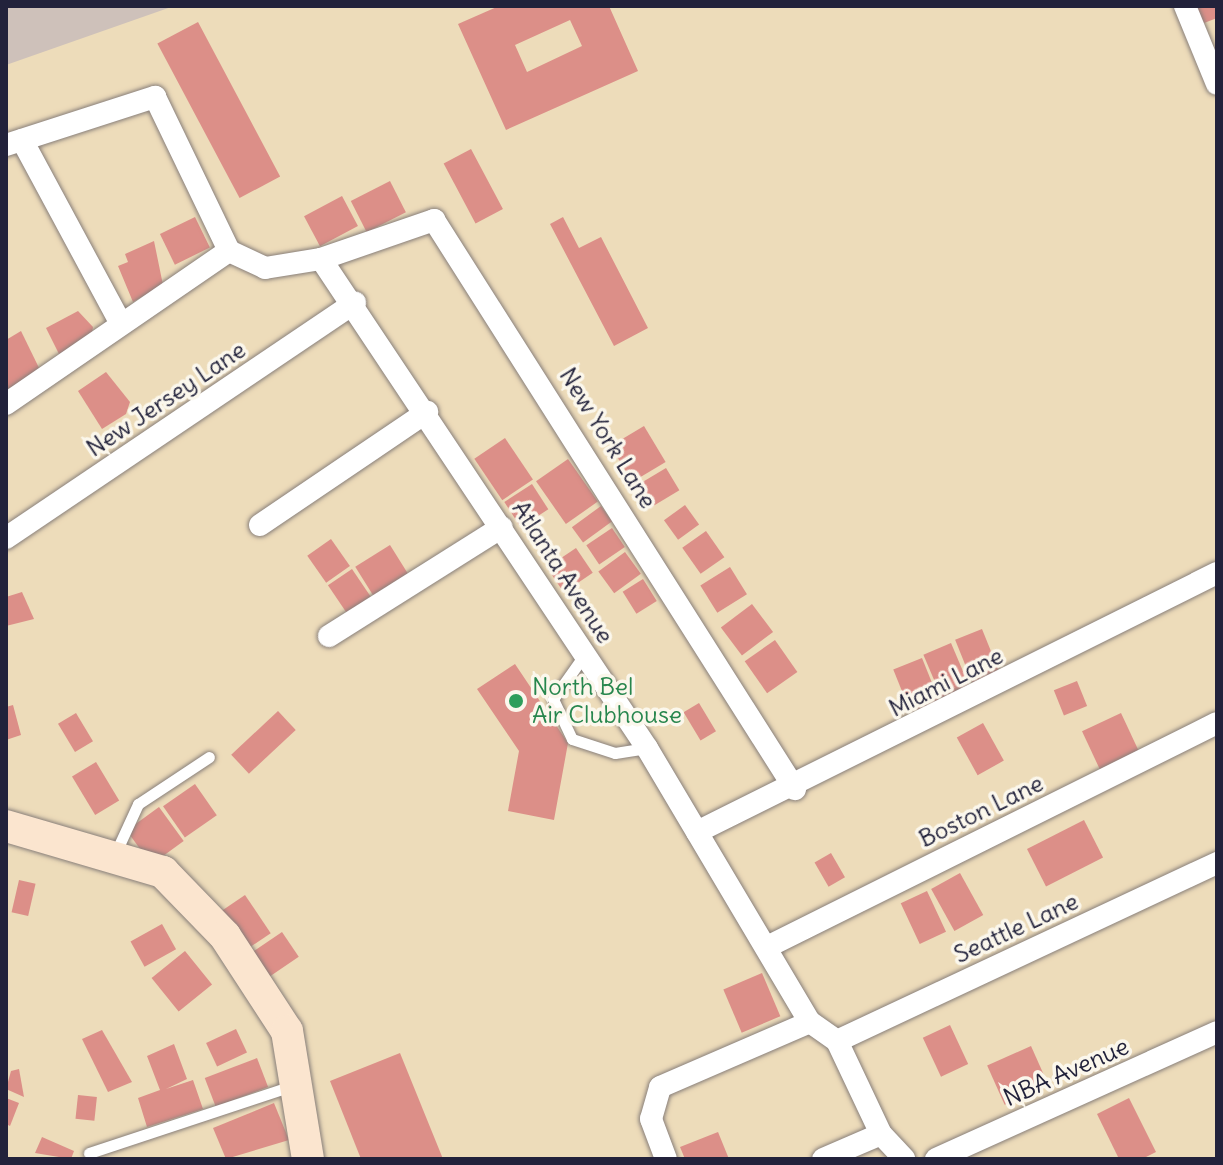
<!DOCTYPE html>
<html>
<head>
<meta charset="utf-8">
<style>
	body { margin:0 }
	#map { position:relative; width:1223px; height:1165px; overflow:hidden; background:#eddcba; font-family:Delius,sans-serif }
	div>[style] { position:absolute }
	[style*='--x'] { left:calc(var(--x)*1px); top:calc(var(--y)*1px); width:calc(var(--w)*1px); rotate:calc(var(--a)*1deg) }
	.industrial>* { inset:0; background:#cec1ba }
	.building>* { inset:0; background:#dc8f88; transform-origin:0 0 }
	.roads { filter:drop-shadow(0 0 2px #887f7a) drop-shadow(0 0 2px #887f7a) }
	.lane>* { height:11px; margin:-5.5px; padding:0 5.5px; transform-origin:5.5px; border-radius:5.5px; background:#fff }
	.street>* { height:22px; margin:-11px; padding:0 11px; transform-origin:11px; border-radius:11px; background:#fff }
	.secondary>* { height:32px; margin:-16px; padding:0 16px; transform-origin:16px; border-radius:16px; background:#fbe5cf }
	.dots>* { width:22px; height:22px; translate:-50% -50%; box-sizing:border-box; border:4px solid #fbf7ec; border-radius:50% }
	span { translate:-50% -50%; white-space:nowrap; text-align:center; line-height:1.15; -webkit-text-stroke:7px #fbf7ec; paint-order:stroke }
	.street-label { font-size:24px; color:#22223b }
	.leisure-label { font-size:24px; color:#27864d }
	.left { translate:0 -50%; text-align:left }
	.frame { position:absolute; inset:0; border:8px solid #22223b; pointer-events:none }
</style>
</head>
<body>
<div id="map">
	<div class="industrial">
		<div style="clip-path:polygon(6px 6px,174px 6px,6px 65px)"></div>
	</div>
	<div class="building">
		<div style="clip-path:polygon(evenodd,499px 6px,609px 6px,638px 71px,506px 130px,458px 24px,499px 6px,570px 20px,582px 46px,527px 72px,515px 45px,570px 20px)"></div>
		<div style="clip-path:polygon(1191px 6px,1217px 6px,1217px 18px,1199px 25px)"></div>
		<div style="left:198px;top:22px;width:175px;height:46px;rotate:62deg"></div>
		<div style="left:471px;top:149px;width:68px;height:31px;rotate:62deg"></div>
		<div style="left:390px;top:181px;width:35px;height:44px;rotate:63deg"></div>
		<div style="left:342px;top:196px;width:34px;height:43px;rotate:62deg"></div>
		<div style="left:195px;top:217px;width:34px;height:39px;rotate:64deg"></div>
		<div style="clip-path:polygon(563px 217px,579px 248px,601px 237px,648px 328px,614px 346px,550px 224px)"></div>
		<div style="clip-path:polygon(154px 241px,163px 285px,133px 302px,118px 266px,128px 262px,125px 254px)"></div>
		<div style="clip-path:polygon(78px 311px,93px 327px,91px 338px,59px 354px,46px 328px)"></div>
		<div style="clip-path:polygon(21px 331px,41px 372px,6px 390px,6px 340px)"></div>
		<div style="clip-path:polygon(106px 372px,130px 402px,126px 414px,102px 429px,78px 391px)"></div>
		<div style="left:644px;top:426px;width:42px;height:39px;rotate:59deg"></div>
		<div style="left:505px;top:438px;width:50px;height:37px;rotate:56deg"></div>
		<div style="left:568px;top:459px;width:52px;height:39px;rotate:55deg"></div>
		<div style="left:666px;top:468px;width:26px;height:39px;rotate:59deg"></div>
		<div style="left:532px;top:484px;width:30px;height:33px;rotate:57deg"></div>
		<div style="left:685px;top:505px;width:24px;height:26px;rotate:54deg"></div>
		<div style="left:601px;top:506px;width:19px;height:36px;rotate:54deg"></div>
		<div style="left:612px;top:528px;width:23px;height:31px;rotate:56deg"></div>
		<div style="left:706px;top:531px;width:32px;height:29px;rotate:55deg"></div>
		<div style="left:331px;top:539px;width:33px;height:29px;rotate:55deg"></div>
		<div style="left:390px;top:545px;width:44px;height:41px;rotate:58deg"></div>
		<div style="left:576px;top:548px;width:30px;height:35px;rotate:56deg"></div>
		<div style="left:625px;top:552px;width:27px;height:33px;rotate:54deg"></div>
		<div style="left:730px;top:567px;width:32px;height:35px;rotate:58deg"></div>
		<div style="left:352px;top:569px;width:36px;height:29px;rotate:56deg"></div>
		<div style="left:643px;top:579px;width:26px;height:24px;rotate:58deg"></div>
		<div style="clip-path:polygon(22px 592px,34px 619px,6px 626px,6px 597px)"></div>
		<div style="left:752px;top:604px;width:35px;height:39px;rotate:53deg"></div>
		<div style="left:982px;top:629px;width:48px;height:29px;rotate:68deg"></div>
		<div style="left:775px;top:640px;width:39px;height:37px;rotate:55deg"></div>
		<div style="left:951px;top:643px;width:47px;height:30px;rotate:67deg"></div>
		<div style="left:922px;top:658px;width:46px;height:31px;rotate:68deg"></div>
		<div style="clip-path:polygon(515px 664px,568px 743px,554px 820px,508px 811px,519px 751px,477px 689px)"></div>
		<div style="left:1077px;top:681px;width:27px;height:25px;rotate:68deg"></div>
		<div style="left:699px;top:703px;width:33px;height:18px;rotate:59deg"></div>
		<div style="clip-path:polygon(13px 705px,21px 735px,6px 740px,6px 707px)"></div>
		<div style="left:278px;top:711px;width:26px;height:64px;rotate:47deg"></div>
		<div style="left:76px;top:713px;width:33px;height:21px;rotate:59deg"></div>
		<div style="left:1121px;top:713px;width:47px;height:43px;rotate:65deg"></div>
		<div style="left:983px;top:723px;width:43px;height:30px;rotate:61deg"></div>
		<div style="left:96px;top:762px;width:45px;height:28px;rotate:59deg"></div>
		<div style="left:195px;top:784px;width:38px;height:39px;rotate:55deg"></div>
		<div style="left:159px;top:807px;width:42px;height:40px;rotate:54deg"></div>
		<div style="left:1084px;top:820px;width:42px;height:64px;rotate:63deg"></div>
		<div style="left:831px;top:853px;width:28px;height:19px;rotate:60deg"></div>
		<div style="left:960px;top:873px;width:48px;height:33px;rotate:61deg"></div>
		<div style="left:19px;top:880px;width:17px;height:33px;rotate:13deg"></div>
		<div style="left:927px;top:891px;width:45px;height:29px;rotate:65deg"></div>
		<div style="left:245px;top:895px;width:46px;height:28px;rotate:56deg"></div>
		<div style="left:162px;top:924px;width:29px;height:36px;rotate:61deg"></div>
		<div style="left:282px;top:932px;width:30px;height:43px;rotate:56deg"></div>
		<div style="left:185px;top:951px;width:43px;height:43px;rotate:51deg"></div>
		<div style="left:762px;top:973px;width:47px;height:42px;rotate:67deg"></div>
		<div style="left:950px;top:1025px;width:43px;height:30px;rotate:65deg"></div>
		<div style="left:236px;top:1029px;width:26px;height:33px;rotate:65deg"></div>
		<div style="clip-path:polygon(102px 1030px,132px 1082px,108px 1092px,82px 1039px)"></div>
		<div style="clip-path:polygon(174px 1044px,187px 1079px,166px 1089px,193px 1080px,203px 1109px,147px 1127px,138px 1098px,160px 1090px,147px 1056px)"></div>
		<div style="left:1031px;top:1046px;width:43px;height:48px;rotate:66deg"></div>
		<div style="clip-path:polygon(400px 1053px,443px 1159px,361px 1159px,330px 1081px)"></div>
		<div style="left:257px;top:1058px;width:31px;height:56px;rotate:69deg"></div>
		<div style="clip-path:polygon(19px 1069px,24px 1097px,6px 1089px,11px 1071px)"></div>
		<div style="left:78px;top:1095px;width:19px;height:24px;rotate:6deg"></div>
		<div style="clip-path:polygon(6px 1098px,19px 1103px,10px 1126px,6px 1124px)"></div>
		<div style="clip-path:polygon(1129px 1098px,1156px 1152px,1142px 1159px,1119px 1159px,1097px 1114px)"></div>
		<div style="clip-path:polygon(274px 1103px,289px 1140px,226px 1159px,213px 1128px)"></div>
		<div style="clip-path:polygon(718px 1132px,729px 1159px,685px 1159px,680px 1147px)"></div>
		<div style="clip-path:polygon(42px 1137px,74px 1151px,71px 1159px,35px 1153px)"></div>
	</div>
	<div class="roads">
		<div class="lane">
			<div style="--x:585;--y:654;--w:55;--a:125.4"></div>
			<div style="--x:553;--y:699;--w:44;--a:64.6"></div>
			<div style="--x:572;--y:739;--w:45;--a:18"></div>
			<div style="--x:615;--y:753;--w:32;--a:-9"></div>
			<div style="--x:115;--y:854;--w:55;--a:-65.3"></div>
			<div style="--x:138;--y:804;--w:85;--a:-33.5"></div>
			<div style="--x:89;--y:1153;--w:217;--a:-18.3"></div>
		</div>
		<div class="street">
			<div style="--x:1185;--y:6;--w:84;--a:67.7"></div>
			<div style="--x:22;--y:140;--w:207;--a:61.7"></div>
			<div style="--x:6;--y:145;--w:157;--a:-17.9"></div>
			<div style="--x:155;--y:97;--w:171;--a:64.3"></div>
			<div style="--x:229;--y:251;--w:40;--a:25"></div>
			<div style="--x:265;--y:268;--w:57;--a:-9.1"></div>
			<div style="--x:321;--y:259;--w:120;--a:-19"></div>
			<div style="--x:434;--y:220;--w:674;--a:57.61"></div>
			<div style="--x:321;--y:259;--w:588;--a:56.31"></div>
			<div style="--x:647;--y:748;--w:319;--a:59.3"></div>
			<div style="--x:810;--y:1022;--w:33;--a:35"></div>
			<div style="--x:837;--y:1041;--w:103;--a:64.7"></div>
			<div style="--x:881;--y:1134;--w:34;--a:47"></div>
			<div style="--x:6;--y:404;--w:270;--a:-34.5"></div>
			<div style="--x:260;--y:525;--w:202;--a:-34.1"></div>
			<div style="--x:6;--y:538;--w:421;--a:-34"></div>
			<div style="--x:329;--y:636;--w:204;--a:-32.2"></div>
			<div style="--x:697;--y:832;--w:581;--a:-26.48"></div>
			<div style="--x:769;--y:946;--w:500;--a:-26.46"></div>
			<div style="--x:837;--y:1041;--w:420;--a:-25.1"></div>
			<div style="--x:666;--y:1159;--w:43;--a:-110.6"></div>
			<div style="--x:651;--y:1119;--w:33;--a:-74"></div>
			<div style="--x:660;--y:1087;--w:163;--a:-23.4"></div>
			<div style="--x:823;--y:1159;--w:63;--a:-23.3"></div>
			<div style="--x:936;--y:1159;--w:308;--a:-24.3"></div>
		</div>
		<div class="secondary">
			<div style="--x:6;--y:826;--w:164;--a:16.3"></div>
			<div style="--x:163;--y:872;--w:89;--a:45.9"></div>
			<div style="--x:225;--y:936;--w:113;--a:56.9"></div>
			<div style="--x:287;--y:1031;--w:130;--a:80.7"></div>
		</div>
	</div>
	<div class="dots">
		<div style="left:516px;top:701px;background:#2e9e5b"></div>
	</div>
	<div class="street-label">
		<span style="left:166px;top:399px;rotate:-34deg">New Jersey Lane</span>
		<span style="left:608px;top:438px;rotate:58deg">New York Lane</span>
		<span style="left:563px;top:572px;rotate:57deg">Atlanta Avenue</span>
		<span style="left:946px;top:682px;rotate:-27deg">Miami Lane</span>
		<span style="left:981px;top:811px;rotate:-26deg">Boston Lane</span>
		<span style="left:1016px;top:928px;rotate:-25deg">Seattle Lane</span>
		<span style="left:1066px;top:1072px;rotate:-24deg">NBA Avenue</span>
	</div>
	<div class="leisure-label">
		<span class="left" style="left:532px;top:701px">North Bel<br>Air Clubhouse</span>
	</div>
	<div class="frame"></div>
</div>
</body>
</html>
